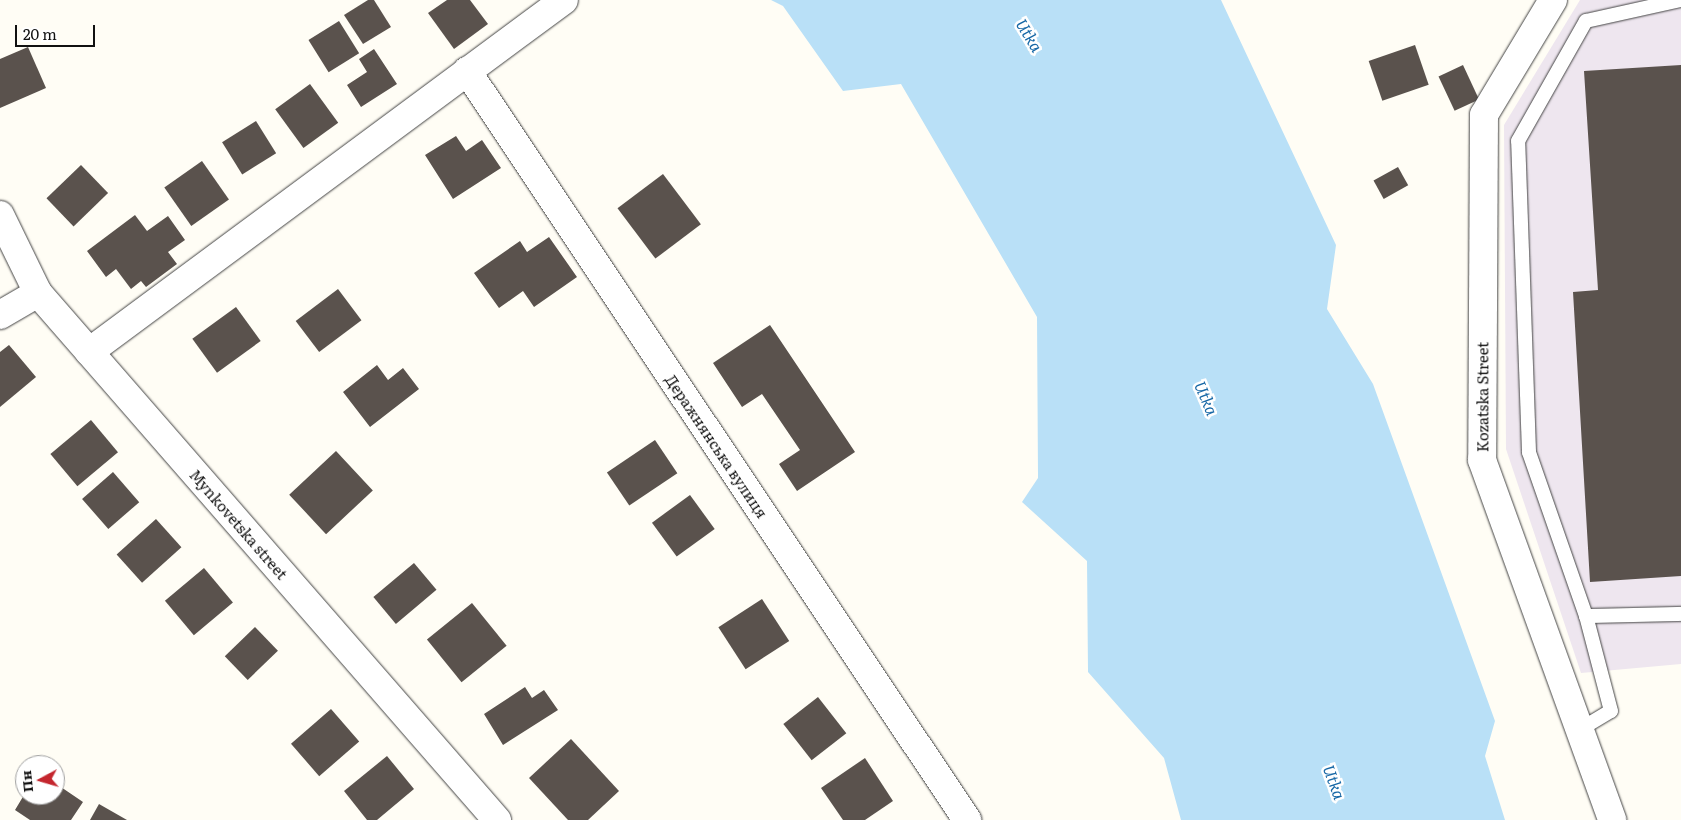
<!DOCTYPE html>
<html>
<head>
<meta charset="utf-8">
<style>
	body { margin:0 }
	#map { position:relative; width:1681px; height:820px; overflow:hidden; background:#fffdf5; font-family:Literata,serif }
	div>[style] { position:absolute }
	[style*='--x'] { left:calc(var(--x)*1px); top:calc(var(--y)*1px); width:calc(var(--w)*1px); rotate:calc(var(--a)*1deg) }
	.industrial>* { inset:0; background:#eee6ef }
	.water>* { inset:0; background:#b9e0f7 }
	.building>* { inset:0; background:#5a524d; transform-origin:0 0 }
	.roads { filter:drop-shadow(0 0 1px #444) drop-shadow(0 0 1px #444) }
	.lane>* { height:14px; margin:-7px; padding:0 7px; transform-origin:7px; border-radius:7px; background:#fff }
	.street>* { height:28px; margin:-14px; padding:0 14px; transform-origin:14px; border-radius:14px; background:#fff }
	span { translate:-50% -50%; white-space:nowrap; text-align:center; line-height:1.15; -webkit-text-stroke:5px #fff; paint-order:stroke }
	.street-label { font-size:15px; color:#111 }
	.water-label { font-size:16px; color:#1768a6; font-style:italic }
	.north { position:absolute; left:15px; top:755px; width:50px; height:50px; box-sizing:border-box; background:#fff; border:1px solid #a0a0a0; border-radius:50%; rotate:264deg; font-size:14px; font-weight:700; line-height:20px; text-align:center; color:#111 }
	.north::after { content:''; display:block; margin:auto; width:18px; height:22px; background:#c4262e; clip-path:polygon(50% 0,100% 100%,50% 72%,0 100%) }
	.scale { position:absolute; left:15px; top:25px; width:80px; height:22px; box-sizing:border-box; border:2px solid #111; border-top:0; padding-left:6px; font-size:15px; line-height:18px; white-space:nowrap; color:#111; -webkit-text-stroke:4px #fff; paint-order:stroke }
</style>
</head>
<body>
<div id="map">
	<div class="industrial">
		<div style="clip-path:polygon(1580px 0,1681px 0,1681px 664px,1581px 673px,1506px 449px,1504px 125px)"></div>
	</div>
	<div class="water">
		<div style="clip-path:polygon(771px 0,1221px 0,1336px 245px,1327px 309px,1373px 384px,1495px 721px,1485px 756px,1505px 820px,1181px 820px,1164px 758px,1088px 672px,1087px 561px,1022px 502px,1038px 478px,1037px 317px,901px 84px,843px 91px,783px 6px)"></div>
	</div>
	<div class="building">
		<div style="clip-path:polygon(368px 0,374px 0,391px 27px,363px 44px,344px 15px)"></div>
		<div style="clip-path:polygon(447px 0,470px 0,488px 24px,454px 49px,428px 13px)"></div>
		<div style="left:339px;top:21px;width:38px;height:36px;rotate:58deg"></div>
		<div style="left:1415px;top:45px;width:42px;height:49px;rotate:71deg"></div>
		<div style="clip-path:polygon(28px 47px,46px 88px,0 108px,0 59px)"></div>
		<div style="clip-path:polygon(374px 49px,397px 84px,361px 107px,347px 85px,367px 72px,359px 59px)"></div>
		<div style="left:1463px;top:65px;width:38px;height:27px;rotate:65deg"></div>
		<div style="clip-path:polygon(1681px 65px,1681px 576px,1590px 582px,1573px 292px,1598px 290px,1584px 71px)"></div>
		<div style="left:310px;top:84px;width:48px;height:43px;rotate:54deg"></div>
		<div style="left:256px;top:121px;width:38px;height:40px;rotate:58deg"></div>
		<div style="clip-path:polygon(456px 136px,466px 151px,482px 140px,501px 168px,453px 199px,425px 155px)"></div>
		<div style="left:202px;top:161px;width:47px;height:46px;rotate:55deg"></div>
		<div style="left:81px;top:165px;width:39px;height:48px;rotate:46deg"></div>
		<div style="left:1398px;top:167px;width:21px;height:28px;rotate:61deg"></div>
		<div style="left:663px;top:174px;width:63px;height:57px;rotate:53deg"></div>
		<div style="clip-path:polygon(135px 215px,147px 231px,168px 216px,185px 240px,168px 252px,177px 264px,146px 287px,141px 281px,131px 289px,116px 269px,106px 277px,87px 251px)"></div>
		<div style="clip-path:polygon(549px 237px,577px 277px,534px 307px,523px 291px,499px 308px,474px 273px,520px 241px,527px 252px)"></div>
		<div style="left:338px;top:289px;width:39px;height:53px;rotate:53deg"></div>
		<div style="left:236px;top:307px;width:42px;height:54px;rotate:54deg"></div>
		<div style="clip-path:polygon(770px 325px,855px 452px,797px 491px,779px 464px,800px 450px,762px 394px,742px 407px,713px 363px)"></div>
		<div style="clip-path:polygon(9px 345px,36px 377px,0 407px,0 352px)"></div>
		<div style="clip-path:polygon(377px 365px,388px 380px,403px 368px,419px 389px,370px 427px,343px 392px)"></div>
		<div style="left:91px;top:420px;width:42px;height:53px;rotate:50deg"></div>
		<div style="left:655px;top:440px;width:40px;height:58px;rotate:56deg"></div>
		<div style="left:336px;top:451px;width:54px;height:64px;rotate:47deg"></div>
		<div style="left:113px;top:472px;width:40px;height:41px;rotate:49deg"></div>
		<div style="left:690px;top:495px;width:42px;height:47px;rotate:54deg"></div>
		<div style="left:156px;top:519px;width:38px;height:53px;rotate:48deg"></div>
		<div style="left:414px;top:563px;width:35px;height:53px;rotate:50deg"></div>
		<div style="left:204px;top:568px;width:45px;height:51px;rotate:50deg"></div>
		<div style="left:762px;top:599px;width:50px;height:52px;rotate:57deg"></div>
		<div style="left:472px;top:603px;width:55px;height:58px;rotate:51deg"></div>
		<div style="left:255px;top:627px;width:33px;height:42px;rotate:46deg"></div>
		<div style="clip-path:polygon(525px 687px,532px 698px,544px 690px,558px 710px,503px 745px,484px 714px)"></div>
		<div style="left:818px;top:697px;width:46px;height:44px;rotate:52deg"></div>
		<div style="left:331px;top:709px;width:43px;height:53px;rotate:49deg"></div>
		<div style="clip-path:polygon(571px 739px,619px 791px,588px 820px,568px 820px,529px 778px)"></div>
		<div style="clip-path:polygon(387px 756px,414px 789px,377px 820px,367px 820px,344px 791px)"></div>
		<div style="clip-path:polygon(865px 758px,893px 801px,865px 820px,843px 820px,821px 788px)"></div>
		<div style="clip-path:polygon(55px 783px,83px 802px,71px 820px,30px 820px,15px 810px,24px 795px,55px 795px)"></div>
		<div style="clip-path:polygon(99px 804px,127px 820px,90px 820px)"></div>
	</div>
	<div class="roads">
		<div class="lane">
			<div style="--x:1586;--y:616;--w:95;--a:-1.2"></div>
			<div style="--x:1579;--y:730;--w:37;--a:-31"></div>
			<div style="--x:1611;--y:711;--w:98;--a:-104.7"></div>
			<div style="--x:1586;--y:616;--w:174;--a:-109.2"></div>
			<div style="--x:1529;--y:452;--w:311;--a:-92"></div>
			<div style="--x:1518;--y:141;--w:138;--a:-60.5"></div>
			<div style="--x:1586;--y:21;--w:97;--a:-12.5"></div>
		</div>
		<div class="street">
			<div style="--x:1553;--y:0;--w:134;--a:121"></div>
			<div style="--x:1484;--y:115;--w:345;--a:90.3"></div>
			<div style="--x:1482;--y:460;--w:383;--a:70.1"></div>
			<div style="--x:467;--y:71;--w:901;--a:56.27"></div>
			<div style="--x:0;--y:215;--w:87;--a:64"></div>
			<div style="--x:38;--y:293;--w:699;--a:48.95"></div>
			<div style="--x:0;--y:315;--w:44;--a:-30.1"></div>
			<div style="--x:89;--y:352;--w:591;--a:-36.54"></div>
		</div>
	</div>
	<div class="street-label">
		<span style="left:1482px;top:397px;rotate:-90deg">Kozatska Street</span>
		<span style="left:717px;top:446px;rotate:56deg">Деражнянська вулиця</span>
		<span style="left:239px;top:524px;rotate:49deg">Mynkovetska street</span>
	</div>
	<div class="water-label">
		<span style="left:1030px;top:35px;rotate:59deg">Utka</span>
		<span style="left:1207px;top:398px;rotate:67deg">Utka</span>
		<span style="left:1335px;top:782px;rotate:70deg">Utka</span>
	</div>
	<div class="north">Пн</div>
	<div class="scale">20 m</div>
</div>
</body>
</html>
